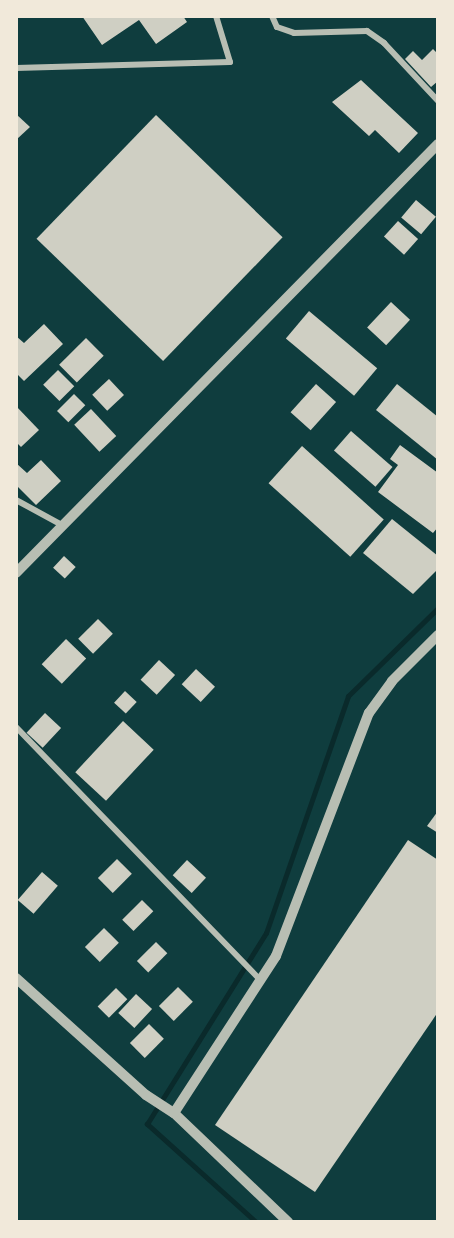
<!DOCTYPE html>
<html>
<head>
<meta charset="utf-8">
<style>
	body { margin:0 }
	#map { position:relative; width:454px; height:1238px; overflow:hidden; background:#0f3d3e; font-family:Commissioner,sans-serif }
	div>[style] { position:absolute }
	[style*='--x'] { left:calc(var(--x)*1px); top:calc(var(--y)*1px); width:calc(var(--w)*1px); rotate:calc(var(--a)*1deg) }
	.stream>* { height:5px; margin:-2.5px; padding:0 2.5px; transform-origin:2.5px; border-radius:2.5px; background:#0a2a2b }
	.building>* { inset:0; background:#cfcfc3; transform-origin:0 0 }
	.minor>* { height:6px; margin:-3px; padding:0 3px; transform-origin:3px; border-radius:3px; background:#b8beb3 }
	.tertiary>* { height:10px; margin:-5px; padding:0 5px; transform-origin:5px; border-radius:5px; background:#b8beb3 }
	span { translate:-50% -50%; white-space:nowrap; text-align:center; line-height:1.15; -webkit-text-stroke:4.5px #f1e9da; paint-order:stroke }
	.frame { position:absolute; inset:0; border:18px solid #f1e9da; pointer-events:none }
</style>
</head>
<body>
<div id="map">
	<div class="stream">
		<div style="--x:256;--y:1222;--w:147;--a:-138"></div>
		<div style="--x:147;--y:1124;--w:225;--a:-58.1"></div>
		<div style="--x:266;--y:933;--w:251;--a:-70.9"></div>
		<div style="--x:348;--y:696;--w:126;--a:-44.4"></div>
	</div>
	<div class="building">
		<div style="clip-path:polygon(82px 16px,183px 16px,187px 22px,156px 44px,139px 20px,102px 45px)"></div>
		<div style="clip-path:polygon(433px 49px,438px 54px,438px 81px,431px 87px,405px 59px,413px 51px,422px 60px)"></div>
		<div style="clip-path:polygon(361px 80px,418px 133px,399px 153px,375px 130px,369px 136px,332px 102px)"></div>
		<div style="clip-path:polygon(16px 114px,30px 127px,16px 140px)"></div>
		<div style="left:156px;top:115px;width:176px;height:172px;rotate:44deg"></div>
		<div style="left:416px;top:200px;width:26px;height:23px;rotate:40deg"></div>
		<div style="left:398px;top:221px;width:27px;height:21px;rotate:42deg"></div>
		<div style="left:391px;top:302px;width:26px;height:35px;rotate:43deg"></div>
		<div style="left:309px;top:311px;width:89px;height:36px;rotate:40deg"></div>
		<div style="clip-path:polygon(44px 324px,63px 344px,24px 381px,16px 373px,16px 336px,24px 343px)"></div>
		<div style="left:86px;top:338px;width:25px;height:38px;rotate:45deg"></div>
		<div style="left:58px;top:370px;width:23px;height:21px;rotate:45deg"></div>
		<div style="left:109px;top:379px;width:22px;height:23px;rotate:47deg"></div>
		<div style="left:316px;top:384px;width:27px;height:38px;rotate:42deg"></div>
		<div style="clip-path:polygon(397px 384px,438px 417px,438px 460px,376px 410px)"></div>
		<div style="left:74px;top:394px;width:16px;height:24px;rotate:45deg"></div>
		<div style="clip-path:polygon(16px 406px,39px 430px,21px 447px,16px 442px)"></div>
		<div style="left:91px;top:409px;width:37px;height:23px;rotate:47deg"></div>
		<div style="left:351px;top:431px;width:55px;height:26px;rotate:41deg"></div>
		<div style="clip-path:polygon(400px 445px,438px 473px,438px 527px,433px 533px,378px 492px,398px 465px,390px 459px)"></div>
		<div style="left:302px;top:446px;width:110px;height:50px;rotate:42deg"></div>
		<div style="clip-path:polygon(41px 460px,61px 481px,36px 505px,16px 485px,16px 463px,27px 473px)"></div>
		<div style="clip-path:polygon(392px 519px,438px 556px,438px 569px,413px 594px,363px 553px)"></div>
		<div style="left:64px;top:556px;width:16px;height:16px;rotate:43deg"></div>
		<div style="left:98px;top:619px;width:21px;height:28px;rotate:45deg"></div>
		<div style="left:66px;top:639px;width:28px;height:35px;rotate:44deg"></div>
		<div style="left:159px;top:660px;width:22px;height:27px;rotate:43deg"></div>
		<div style="left:196px;top:669px;width:26px;height:21px;rotate:43deg"></div>
		<div style="left:125px;top:691px;width:16px;height:16px;rotate:43deg"></div>
		<div style="left:45px;top:713px;width:22px;height:27px;rotate:43deg"></div>
		<div style="left:123px;top:721px;width:42px;height:70px;rotate:43deg"></div>
		<div style="clip-path:polygon(438px 811px,438px 833px,427px 826px)"></div>
		<div style="clip-path:polygon(408px 840px,438px 860px,438px 1012px,315px 1192px,215px 1125px)"></div>
		<div style="left:117px;top:859px;width:21px;height:27px;rotate:45deg"></div>
		<div style="left:187px;top:860px;width:26px;height:21px;rotate:43deg"></div>
		<div style="left:42px;top:872px;width:21px;height:37px;rotate:41deg"></div>
		<div style="left:142px;top:900px;width:16px;height:28px;rotate:45deg"></div>
		<div style="left:104px;top:928px;width:21px;height:27px;rotate:45deg"></div>
		<div style="left:156px;top:942px;width:16px;height:27px;rotate:45deg"></div>
		<div style="left:178px;top:987px;width:21px;height:27px;rotate:45deg"></div>
		<div style="left:116px;top:988px;width:16px;height:26px;rotate:45deg"></div>
		<div style="left:136px;top:994px;width:22px;height:26px;rotate:43deg"></div>
		<div style="left:149px;top:1024px;width:21px;height:27px;rotate:45deg"></div>
	</div>
	<div class="minor">
		<div style="--x:272;--y:16;--w:12;--a:66"></div>
		<div style="--x:277;--y:27;--w:18;--a:19"></div>
		<div style="--x:294;--y:33;--w:73;--a:-1.6"></div>
		<div style="--x:367;--y:31;--w:21;--a:35"></div>
		<div style="--x:384;--y:43;--w:79;--a:47"></div>
		<div style="--x:16;--y:68;--w:214;--a:-1.6"></div>
		<div style="--x:230;--y:62;--w:48;--a:-106.9"></div>
		<div style="--x:16;--y:500;--w:52;--a:28.5"></div>
		<div style="--x:16;--y:727;--w:351;--a:46"></div>
	</div>
	<div class="tertiary">
		<div style="--x:16;--y:573;--w:602;--a:-45.47"></div>
		<div style="--x:16;--y:978;--w:175;--a:42"></div>
		<div style="--x:146;--y:1095;--w:33;--a:33"></div>
		<div style="--x:174;--y:1113;--w:158;--a:43.7"></div>
		<div style="--x:174;--y:1113;--w:187;--a:-57"></div>
		<div style="--x:276;--y:956;--w:260;--a:-69.1"></div>
		<div style="--x:369;--y:713;--w:39;--a:-54"></div>
		<div style="--x:392;--y:681;--w:65;--a:-45"></div>
	</div>
	<div class="frame"></div>
</div>
</body>
</html>
